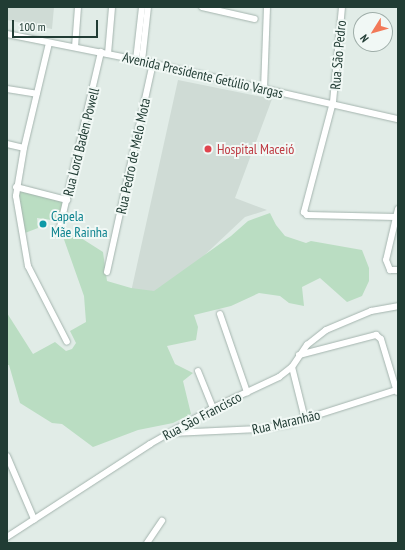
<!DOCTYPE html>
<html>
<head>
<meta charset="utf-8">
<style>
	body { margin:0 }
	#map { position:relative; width:405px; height:550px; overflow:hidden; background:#e1ece7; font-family:"PT Sans Narrow",sans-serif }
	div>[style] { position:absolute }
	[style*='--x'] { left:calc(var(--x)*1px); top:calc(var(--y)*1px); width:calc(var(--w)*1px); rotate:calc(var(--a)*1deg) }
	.built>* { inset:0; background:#cfdbd5 }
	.green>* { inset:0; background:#baddc2 }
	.roads { filter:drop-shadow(0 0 1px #a4b4ae) drop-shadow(0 0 1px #a4b4ae) }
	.minor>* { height:6px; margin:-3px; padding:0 3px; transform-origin:3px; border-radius:3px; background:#fff }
	.dots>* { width:11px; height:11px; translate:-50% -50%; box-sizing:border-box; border:2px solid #f1f8f5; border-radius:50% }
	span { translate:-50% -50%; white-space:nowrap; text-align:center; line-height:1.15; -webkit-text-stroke:4px #f1f8f5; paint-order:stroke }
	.street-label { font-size:14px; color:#213c34 }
	.health-label { font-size:14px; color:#be3a42 }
	.left { translate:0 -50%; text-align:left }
	.culture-label { font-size:14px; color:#0d838f }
	.frame { position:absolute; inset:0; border:8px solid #213c34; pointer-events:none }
	.north { position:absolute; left:353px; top:12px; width:40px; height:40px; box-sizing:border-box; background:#f1f8f5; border:1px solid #9eada8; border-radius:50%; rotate:233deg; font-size:11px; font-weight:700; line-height:16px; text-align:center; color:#213c34 }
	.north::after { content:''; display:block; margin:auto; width:14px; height:18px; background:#f27958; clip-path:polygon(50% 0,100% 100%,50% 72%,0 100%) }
	.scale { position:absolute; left:12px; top:20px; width:86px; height:18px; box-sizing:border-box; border:2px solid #213c34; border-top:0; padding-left:5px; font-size:12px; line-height:14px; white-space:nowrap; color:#213c34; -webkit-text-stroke:3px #f1f8f5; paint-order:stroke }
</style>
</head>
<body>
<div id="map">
	<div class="built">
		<div style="clip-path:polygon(7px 7px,54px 7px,52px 29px,7px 20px)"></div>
		<div style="clip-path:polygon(178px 80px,272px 99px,235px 198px,267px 210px,245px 217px,160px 297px,131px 292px)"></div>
	</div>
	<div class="green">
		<div style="clip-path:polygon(18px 190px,63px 202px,59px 221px,37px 218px,38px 228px,25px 233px)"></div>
		<div style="clip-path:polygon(270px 213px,276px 225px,285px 236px,306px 243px,311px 241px,362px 250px,369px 268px,369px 281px,362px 296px,347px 302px,320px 278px,302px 287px,304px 306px,289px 303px,280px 296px,259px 293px,231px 306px,194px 315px,198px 327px,196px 340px,167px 346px,175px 364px,193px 373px,183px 381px,191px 414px,173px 423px,138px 430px,93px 447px,62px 424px,52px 423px,20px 403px,9px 365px,7px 365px,7px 313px,33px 354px,55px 342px,66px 351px,72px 349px,76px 343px,70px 331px,86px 322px,84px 296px,61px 231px,81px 238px,103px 252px,107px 281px,131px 288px,154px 291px,231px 236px,248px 221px)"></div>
	</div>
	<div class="roads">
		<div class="minor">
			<div style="--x:202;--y:7;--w:54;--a:12.8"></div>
			<div style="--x:342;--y:7;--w:95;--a:95.4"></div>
			<div style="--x:333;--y:102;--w:114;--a:104.8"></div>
			<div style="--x:304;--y:212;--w:4;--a:45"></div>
			<div style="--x:307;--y:215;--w:89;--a:1.3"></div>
			<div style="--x:7;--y:34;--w:138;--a:11.3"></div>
			<div style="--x:142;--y:61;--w:262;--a:12.8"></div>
			<div style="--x:49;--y:43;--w:108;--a:103.4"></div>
			<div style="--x:24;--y:148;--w:49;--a:99.5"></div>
			<div style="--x:16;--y:196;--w:71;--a:80.3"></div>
			<div style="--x:28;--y:266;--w:85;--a:62.8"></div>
			<div style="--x:75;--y:47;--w:40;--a:-85.7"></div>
			<div style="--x:108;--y:54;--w:47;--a:-85.1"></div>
			<div style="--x:136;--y:60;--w:53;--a:-83.5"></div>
			<div style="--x:142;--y:61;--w:54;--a:-83.7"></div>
			<div style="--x:7;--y:89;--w:30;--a:9"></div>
			<div style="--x:264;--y:89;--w:82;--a:-87.9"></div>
			<div style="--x:7;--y:144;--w:17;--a:13"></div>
			<div style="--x:16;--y:187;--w:53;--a:14.3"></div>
			<div style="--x:398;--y:209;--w:52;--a:103.2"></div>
			<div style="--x:386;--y:260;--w:11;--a:68"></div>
			<div style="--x:390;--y:270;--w:8;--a:0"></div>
			<div style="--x:59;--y:231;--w:184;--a:-76.8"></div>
			<div style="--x:107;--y:272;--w:214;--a:-77.6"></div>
			<div style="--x:220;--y:314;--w:83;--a:70.9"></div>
			<div style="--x:299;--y:355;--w:80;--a:-14.6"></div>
			<div style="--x:376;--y:335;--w:6;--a:39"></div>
			<div style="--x:381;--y:339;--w:55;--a:73.2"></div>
			<div style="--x:292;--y:367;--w:54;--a:76"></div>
			<div style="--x:198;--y:371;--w:40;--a:68"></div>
			<div style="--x:172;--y:433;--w:87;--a:-2.6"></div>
			<div style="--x:259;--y:429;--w:30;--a:-9"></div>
			<div style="--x:289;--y:424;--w:112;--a:-17.6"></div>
			<div style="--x:7;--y:456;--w:69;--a:66.8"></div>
			<div style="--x:7;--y:537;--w:171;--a:-33"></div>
			<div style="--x:150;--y:444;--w:73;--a:-29.7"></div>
			<div style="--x:213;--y:408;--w:73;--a:-25.2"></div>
			<div style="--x:279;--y:377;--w:16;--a:-38"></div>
			<div style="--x:292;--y:367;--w:27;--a:-56"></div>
			<div style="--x:307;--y:345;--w:24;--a:-38"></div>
			<div style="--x:326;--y:330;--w:49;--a:-22.9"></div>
			<div style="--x:371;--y:311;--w:27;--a:-10"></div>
			<div style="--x:147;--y:543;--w:27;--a:-56"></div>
		</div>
	</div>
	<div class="dots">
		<div style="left:208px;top:149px;background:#e0444e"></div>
		<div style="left:43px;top:224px;background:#0f9aa8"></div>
	</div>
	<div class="street-label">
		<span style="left:338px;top:55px;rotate:-85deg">Rua São Pedro</span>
		<span style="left:203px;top:75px;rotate:13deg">Avenida Presidente Getúlio Vargas</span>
		<span style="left:81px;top:142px;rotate:-76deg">Rua Lord Baden Powell</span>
		<span style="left:133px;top:156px;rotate:-78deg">Rua Pedro de Melo Mota</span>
		<span style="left:202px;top:416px;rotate:-28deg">Rua São Francisco</span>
		<span style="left:286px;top:422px;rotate:-13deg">Rua Maranhão</span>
	</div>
	<div class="health-label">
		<span class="left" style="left:217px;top:149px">Hospital Maceió</span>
	</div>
	<div class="culture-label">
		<span class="left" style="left:51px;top:224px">Capela<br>Mãe Rainha</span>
	</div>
	<div class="frame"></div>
	<div class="north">N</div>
	<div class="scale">100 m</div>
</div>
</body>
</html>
